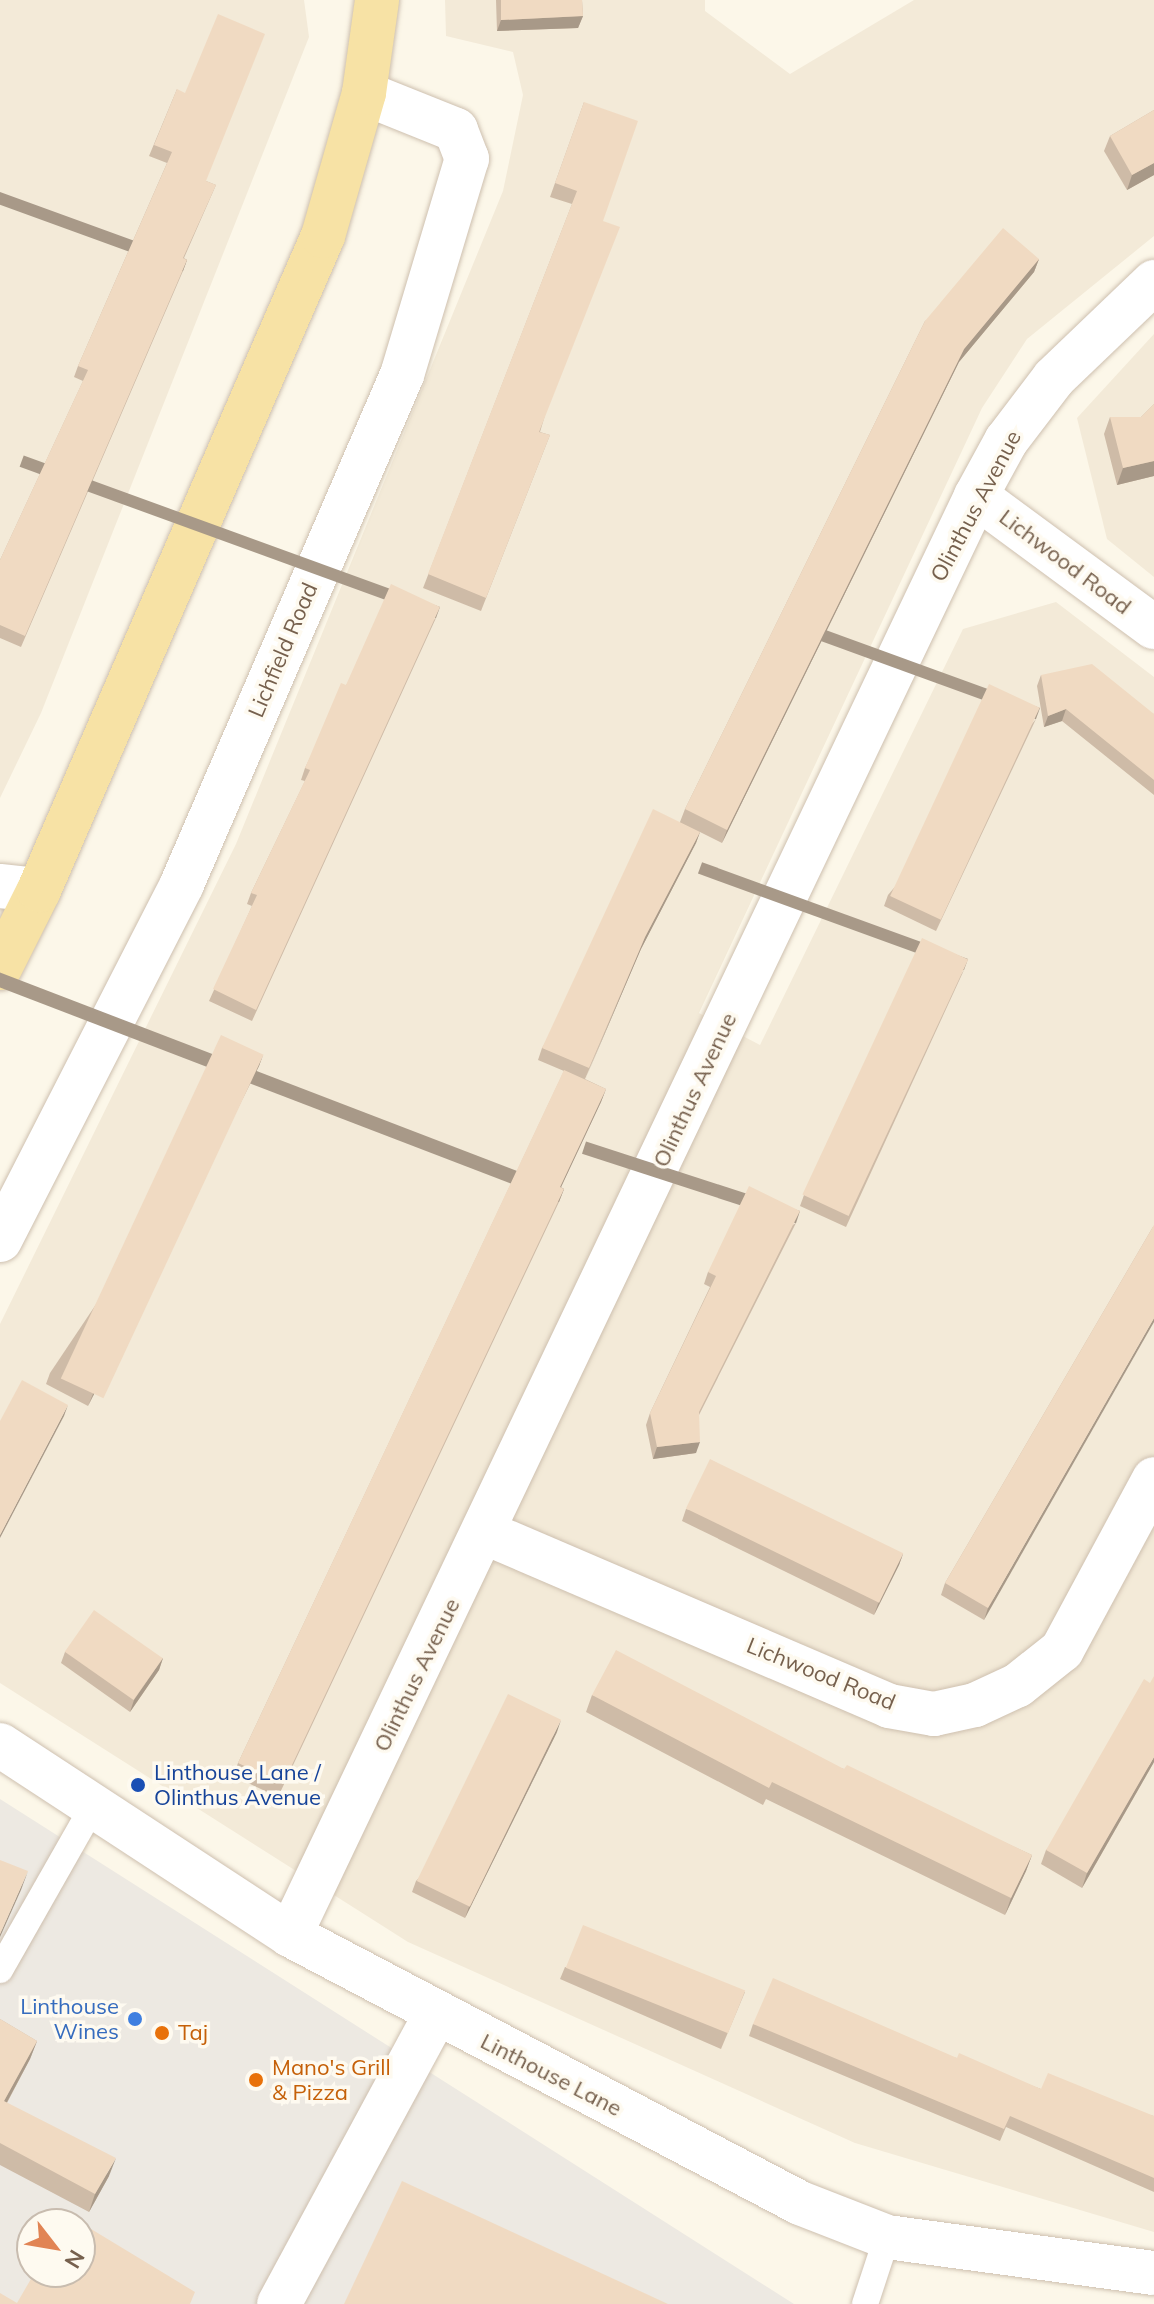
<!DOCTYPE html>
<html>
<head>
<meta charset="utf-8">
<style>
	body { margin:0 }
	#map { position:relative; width:1154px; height:2304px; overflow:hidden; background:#fcf7e9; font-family:Mulish,sans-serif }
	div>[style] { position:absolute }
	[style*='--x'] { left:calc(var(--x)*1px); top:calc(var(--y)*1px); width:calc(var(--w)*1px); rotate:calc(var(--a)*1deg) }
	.residential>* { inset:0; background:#f3ead8 }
	.industrial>* { inset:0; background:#ede9e2 }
	.roads { filter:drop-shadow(0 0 2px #cec0af) drop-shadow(0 0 2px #cec0af) }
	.lane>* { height:26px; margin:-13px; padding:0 13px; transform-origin:13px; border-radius:13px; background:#fff }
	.street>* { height:44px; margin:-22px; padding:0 22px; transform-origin:22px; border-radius:22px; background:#fff }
	.secondary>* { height:44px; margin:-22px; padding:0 22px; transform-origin:22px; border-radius:22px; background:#fff }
	.primary>* { height:44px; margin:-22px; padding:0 22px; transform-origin:22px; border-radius:22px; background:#f7e2a5 }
	.wall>* { inset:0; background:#cebba7 }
	.shaded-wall>* { inset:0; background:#a89988; transform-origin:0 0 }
	.building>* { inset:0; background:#f0dac2; transform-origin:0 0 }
	.dots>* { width:22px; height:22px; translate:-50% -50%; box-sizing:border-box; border:4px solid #fefaf0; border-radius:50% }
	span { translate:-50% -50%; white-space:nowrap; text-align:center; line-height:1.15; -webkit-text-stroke:7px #fefaf0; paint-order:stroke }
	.street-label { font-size:22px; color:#76604d }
	.transit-label { font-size:22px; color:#164399 }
	.left { translate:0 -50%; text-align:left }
	.shop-label { font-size:22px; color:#366cbe }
	.right { translate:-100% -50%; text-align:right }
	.food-label { font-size:22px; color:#c56008 }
	.north { position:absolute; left:16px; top:2208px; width:80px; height:80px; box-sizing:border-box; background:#fefaf0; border:2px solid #c8bcaf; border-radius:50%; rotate:121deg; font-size:22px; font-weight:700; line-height:32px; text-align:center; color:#76604d }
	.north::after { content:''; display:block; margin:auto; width:28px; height:36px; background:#e18454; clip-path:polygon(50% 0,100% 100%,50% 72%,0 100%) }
</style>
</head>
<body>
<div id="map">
	<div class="residential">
		<div style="clip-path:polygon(0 0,304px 0,309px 37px,41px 713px,0 798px)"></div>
		<div style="clip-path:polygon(445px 0,705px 0,705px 11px,790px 74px,914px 0,1154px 0,1154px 236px,1027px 339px,982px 408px,699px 1013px,760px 1045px,963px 629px,1056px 602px,1154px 677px,1154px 2232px,855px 2143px,408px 1942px,0 1683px,0 1324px,236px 844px,503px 191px,523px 95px,513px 52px,446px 36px)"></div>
		<div style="clip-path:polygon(1154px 334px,1154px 577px,1107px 539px,1077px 418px)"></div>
	</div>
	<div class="industrial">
		<div style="clip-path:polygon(evenodd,0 1799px,794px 2304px,0 2304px,0 1799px,32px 2224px,80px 2224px,80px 2272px,32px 2272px,32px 2224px)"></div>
	</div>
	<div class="roads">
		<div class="lane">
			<div style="--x:0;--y:1970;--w:189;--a:-60.4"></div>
			<div style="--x:865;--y:2304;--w:71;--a:-71.8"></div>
		</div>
		<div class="street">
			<div style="--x:976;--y:496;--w:221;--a:36.4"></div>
			<div style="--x:0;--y:886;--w:39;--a:6"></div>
			<div style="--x:0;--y:1240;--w:400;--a:-62.9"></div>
			<div style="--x:182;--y:884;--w:555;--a:-66.63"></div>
			<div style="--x:402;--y:375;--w:226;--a:-73.3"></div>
			<div style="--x:467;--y:159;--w:31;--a:-111"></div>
			<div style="--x:456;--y:130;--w:99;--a:-158.1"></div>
			<div style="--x:486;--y:1533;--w:439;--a:23.2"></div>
			<div style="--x:889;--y:1706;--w:46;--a:10.1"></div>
			<div style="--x:934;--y:1714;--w:42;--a:-12.4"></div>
			<div style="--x:975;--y:1705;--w:47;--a:-24.9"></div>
			<div style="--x:1018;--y:1685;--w:56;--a:-38.5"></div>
			<div style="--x:1062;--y:1650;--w:194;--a:-61.7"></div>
			<div style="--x:290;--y:1935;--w:1594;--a:-64.51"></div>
			<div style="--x:976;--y:496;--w:63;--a:-61.4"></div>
			<div style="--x:1006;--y:441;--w:79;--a:-52.7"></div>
			<div style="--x:1054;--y:378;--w:139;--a:-43.8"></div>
			<div style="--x:279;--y:2304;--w:328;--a:-61.6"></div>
		</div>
		<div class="secondary">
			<div style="--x:0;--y:1745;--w:347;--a:33.2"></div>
			<div style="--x:290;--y:1935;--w:576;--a:27.72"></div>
			<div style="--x:800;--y:2203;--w:93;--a:21.3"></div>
			<div style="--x:887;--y:2237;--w:269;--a:7.7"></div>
		</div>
		<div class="primary">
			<div style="--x:0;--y:968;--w:87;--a:-63.4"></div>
			<div style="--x:39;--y:890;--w:713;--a:-66.53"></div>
			<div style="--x:323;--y:236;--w:149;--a:-74"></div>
			<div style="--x:364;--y:93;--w:94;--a:-82"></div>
		</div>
	</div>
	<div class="wall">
		<div style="clip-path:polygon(496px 0,582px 0,583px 16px,578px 28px,497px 31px)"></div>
		<div style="clip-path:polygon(177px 89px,206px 181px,216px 185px,184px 258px,187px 260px,183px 271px,21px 647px,0 638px,0 560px,83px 381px,74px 377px,78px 366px,167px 163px,149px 156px)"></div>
		<div style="clip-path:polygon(584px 102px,603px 221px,540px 432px,550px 435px,481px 611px,423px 588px,572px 204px,550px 197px)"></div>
		<div style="clip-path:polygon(1154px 110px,1154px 175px,1127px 190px,1104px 151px,1110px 136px)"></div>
		<div style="clip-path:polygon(1039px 259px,1034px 272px,959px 362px,722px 843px,700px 832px,696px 843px,641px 949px,585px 1079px,606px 1089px,601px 1102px,561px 1187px,564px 1189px,559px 1202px,278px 1797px,233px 1776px,238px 1763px,564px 1071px,538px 1060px,542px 1048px,680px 822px,685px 809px,925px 321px)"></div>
		<div style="clip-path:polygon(1154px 404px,1154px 476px,1117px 485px,1104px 434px,1110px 417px,1141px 417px)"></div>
		<div style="clip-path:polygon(436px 618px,252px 1021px,209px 1001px,252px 906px,247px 904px,251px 893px,305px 781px,301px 780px,305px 768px,346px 685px)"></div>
		<div style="clip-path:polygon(1041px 675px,1154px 714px,1154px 795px,1062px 721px,1044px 727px,1037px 686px)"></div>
		<div style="clip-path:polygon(1036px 719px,936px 931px,884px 906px,888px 895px)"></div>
		<div style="clip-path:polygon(964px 970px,846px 1227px,800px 1206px,804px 1195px)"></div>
		<div style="clip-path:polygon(263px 1055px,259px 1066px,88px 1406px,46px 1384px,50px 1373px)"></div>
		<div style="clip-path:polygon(796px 1223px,699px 1415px,696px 1453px,653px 1459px,646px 1425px,650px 1413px,710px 1287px,704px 1284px,708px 1272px)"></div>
		<div style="clip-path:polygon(1154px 1225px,984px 1620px,941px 1595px,945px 1583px)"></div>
		<div style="clip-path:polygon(686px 1509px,903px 1554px,899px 1565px,874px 1615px,682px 1521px)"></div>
		<div style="clip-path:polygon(65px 1652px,163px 1658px,159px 1670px,130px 1712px,61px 1663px)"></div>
		<div style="clip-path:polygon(592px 1695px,844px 1769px,1032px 1855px,1026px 1871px,1005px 1915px,766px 1799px,763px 1805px,586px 1712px)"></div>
		<div style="clip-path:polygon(557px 1732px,465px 1918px,412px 1892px,416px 1881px)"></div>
		<div style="clip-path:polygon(1154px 1762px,1082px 1888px,1041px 1864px,1046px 1850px)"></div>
		<div style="clip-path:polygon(565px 1967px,745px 1992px,721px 2049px,560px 1979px)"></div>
		<div style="clip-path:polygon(0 2019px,37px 2041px,30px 2059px,7px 2103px,109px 2176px,89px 2212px,0 2165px)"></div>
		<div style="clip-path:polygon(753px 2024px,957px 2058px,1041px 2089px,1154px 2116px,1154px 2192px,1006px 2127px,1000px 2141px,749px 2036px)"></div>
	</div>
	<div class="shaded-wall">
		<div style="clip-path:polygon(583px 16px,578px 28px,497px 31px,501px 20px)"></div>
		<div style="clip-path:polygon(1154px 163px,1154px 175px,1127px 190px,1132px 175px)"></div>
		<div style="clip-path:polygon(1039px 259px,1034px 272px,959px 362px,722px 843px,727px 830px,964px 349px)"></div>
		<div style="left:187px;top:260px;width:12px;height:409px;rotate:110deg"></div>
		<div style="clip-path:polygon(1154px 461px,1154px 476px,1117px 485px,1123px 468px)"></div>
		<div style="left:440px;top:607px;width:12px;height:443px;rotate:110deg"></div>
		<div style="left:1040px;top:708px;width:12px;height:234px;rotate:110deg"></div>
		<div style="clip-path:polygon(1066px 709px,1062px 721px,1044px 727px,1048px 716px)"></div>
		<div style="clip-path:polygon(700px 832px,696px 843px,641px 949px,585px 1080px,645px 937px)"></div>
		<div style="left:968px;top:959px;width:12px;height:283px;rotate:110deg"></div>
		<div style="clip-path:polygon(263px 1055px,259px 1066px,88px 1406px,93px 1394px)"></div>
		<div style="clip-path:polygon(606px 1089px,601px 1102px,555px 1200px,560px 1187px)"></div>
		<div style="left:564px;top:1189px;width:14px;height:658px;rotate:111deg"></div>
		<div style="left:800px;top:1211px;width:13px;height:225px;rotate:108deg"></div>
		<div style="clip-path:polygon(1154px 1318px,1154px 1322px,984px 1620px,988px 1608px)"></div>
		<div style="clip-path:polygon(68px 1405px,64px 1416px,0 1538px,0 1535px)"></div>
		<div style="clip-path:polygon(700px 1442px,696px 1453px,653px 1459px,657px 1447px)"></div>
		<div style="clip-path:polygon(903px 1554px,899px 1565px,874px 1615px,878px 1604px)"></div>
		<div style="clip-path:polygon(163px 1658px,159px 1670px,130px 1712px,134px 1700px)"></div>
		<div style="clip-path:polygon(561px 1720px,557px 1732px,465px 1918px,469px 1907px)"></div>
		<div style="clip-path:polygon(1154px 1757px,1154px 1762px,1082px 1888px,1087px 1873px)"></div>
		<div style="clip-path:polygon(1032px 1855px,1026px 1871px,1005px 1915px,1011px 1898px)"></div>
		<div style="clip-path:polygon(28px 1871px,21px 1890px,0 1937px,0 1934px)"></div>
		<div style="clip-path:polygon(37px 2041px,30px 2059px,0 2115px,4px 2101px)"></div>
		<div style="clip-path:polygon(116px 2158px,109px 2176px,89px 2212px,95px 2194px)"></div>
	</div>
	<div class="building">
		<div style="clip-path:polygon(501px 0,582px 0,583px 16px,501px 20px)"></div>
		<div style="clip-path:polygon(218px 14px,265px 34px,206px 181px,216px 185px,183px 258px,187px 260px,25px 636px,0 625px,0 560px,88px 370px,78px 366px,172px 152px,154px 145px,177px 89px,185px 93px)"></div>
		<div style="clip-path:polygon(584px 102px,638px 121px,603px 221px,620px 227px,539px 432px,550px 435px,486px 598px,428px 574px,577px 191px,555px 183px)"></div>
		<div style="clip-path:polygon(1154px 110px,1154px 163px,1132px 175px,1110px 136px)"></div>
		<div style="clip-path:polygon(1003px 228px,1039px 259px,964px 349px,727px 830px,685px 809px,925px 321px)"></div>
		<div style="clip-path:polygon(1154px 404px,1154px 461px,1123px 468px,1110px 417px,1141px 417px)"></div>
		<div style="clip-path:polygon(391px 584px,440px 607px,256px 1010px,213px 989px,257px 895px,251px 893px,310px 770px,305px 768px,341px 683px,346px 685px)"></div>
		<div style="clip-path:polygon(1092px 664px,1154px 714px,1154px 780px,1066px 709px,1048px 716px,1041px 675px)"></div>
		<div style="left:989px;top:684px;width:56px;height:234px;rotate:25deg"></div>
		<div style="clip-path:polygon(653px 809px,700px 832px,645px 937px,589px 1068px,542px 1048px)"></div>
		<div style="left:922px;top:938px;width:51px;height:283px;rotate:25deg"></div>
		<div style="left:221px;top:1035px;width:47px;height:379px;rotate:25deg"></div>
		<div style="clip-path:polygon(564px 1070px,606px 1089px,560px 1187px,564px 1189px,283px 1784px,238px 1763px)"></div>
		<div style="clip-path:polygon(749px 1186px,800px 1211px,699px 1412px,700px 1442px,657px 1447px,650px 1413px,716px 1276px,708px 1272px)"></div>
		<div style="clip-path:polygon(1154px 1225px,1154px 1318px,988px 1608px,945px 1583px)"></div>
		<div style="clip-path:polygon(22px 1380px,68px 1405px,0 1535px,0 1421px)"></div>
		<div style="left:710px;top:1459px;width:215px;height:55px;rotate:26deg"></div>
		<div style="left:94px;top:1610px;width:84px;height:51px;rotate:35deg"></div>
		<div style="clip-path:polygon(616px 1650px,844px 1769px,847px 1765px,1032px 1855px,1011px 1898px,772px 1782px,769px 1788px,592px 1695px)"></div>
		<div style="clip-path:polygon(1154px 1676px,1154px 1757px,1087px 1873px,1046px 1850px,1144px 1679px,1150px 1683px)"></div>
		<div style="left:508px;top:1694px;width:59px;height:208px;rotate:26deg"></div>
		<div style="clip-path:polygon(0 1860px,28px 1871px,0 1934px)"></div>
		<div style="left:583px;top:1925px;width:175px;height:46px;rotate:22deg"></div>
		<div style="clip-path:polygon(773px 1978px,957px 2058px,959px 2053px,1041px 2089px,1048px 2073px,1154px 2116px,1154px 2178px,1010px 2116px,1004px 2129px,753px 2024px)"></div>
		<div style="clip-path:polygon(0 2019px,37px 2041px,4px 2101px,116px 2158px,95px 2194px,0 2143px)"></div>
		<div style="clip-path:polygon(402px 2181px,668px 2304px,344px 2304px)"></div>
		<div style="clip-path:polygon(68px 2215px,195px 2292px,190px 2304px,0 2304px,0 2293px,17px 2303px,35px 2272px,80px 2272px,80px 2224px,63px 2224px)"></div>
	</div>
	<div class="dots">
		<div style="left:138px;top:1785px;background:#1a4fb4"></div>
		<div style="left:135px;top:2019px;background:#3f7fe0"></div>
		<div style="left:162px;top:2033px;background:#e8710a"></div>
		<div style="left:256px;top:2080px;background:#e8710a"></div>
	</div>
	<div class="street-label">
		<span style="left:976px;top:506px;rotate:-62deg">Olinthus Avenue</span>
		<span style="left:1065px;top:562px;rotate:37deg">Lichwood Road</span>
		<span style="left:283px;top:650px;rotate:-67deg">Lichfield Road</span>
		<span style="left:695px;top:1090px;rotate:-65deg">Olinthus Avenue</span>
		<span style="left:821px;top:1674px;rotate:22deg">Lichwood Road</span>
		<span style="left:417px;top:1675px;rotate:-64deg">Olinthus Avenue</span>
		<span style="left:551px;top:2075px;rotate:27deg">Linthouse Lane</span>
	</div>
	<div class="transit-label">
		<span class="left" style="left:154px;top:1785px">Linthouse Lane /<br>Olinthus Avenue</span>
	</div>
	<div class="shop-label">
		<span class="right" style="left:119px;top:2019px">Linthouse<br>Wines</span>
	</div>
	<div class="food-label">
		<span class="left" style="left:178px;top:2033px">Taj</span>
		<span class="left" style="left:272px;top:2080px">Mano's Grill<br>&amp; Pizza</span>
	</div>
	<div class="north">N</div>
</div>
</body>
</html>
